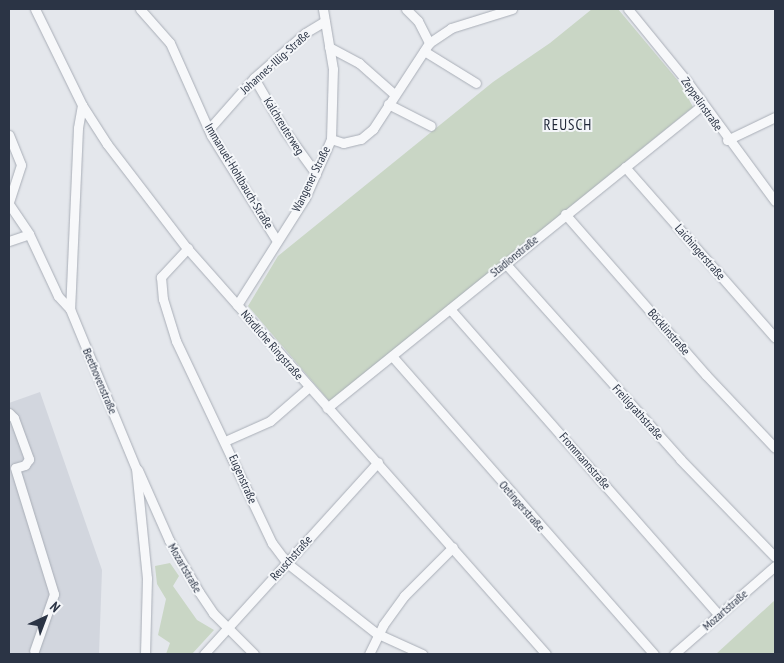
<!DOCTYPE html>
<html>
<head>
<meta charset="utf-8">
<style>
	body { margin:0 }
	#map { position:relative; width:784px; height:663px; overflow:hidden; background:#e4e7ec; font-family:"PT Sans Narrow",sans-serif }
	div>[style] { position:absolute }
	[style*='--x'] { left:calc(var(--x)*1px); top:calc(var(--y)*1px); width:calc(var(--w)*1px); rotate:calc(var(--a)*1deg) }
	.built>* { inset:0; background:#d2d6de }
	.green>* { inset:0; background:#c9d6c5 }
	.roads { filter:drop-shadow(0 0 1px #a9aeb7) drop-shadow(0 0 1px #a9aeb7) }
	.minor>* { height:9px; margin:-4.5px; padding:0 4.5px; transform-origin:4.5px; border-radius:4.5px; background:#f7f8fa }
	span { translate:-50% -50%; white-space:nowrap; text-align:center; line-height:1.15; -webkit-text-stroke:4px #f4f6f9; paint-order:stroke }
	.street-label { font-size:12px; color:#2b3445 }
	.quarter-label { font-size:15px; color:#1d2536; letter-spacing:1px }
	.frame { position:absolute; inset:0; border:10px solid #2b3445; pointer-events:none }
	.north { position:absolute; left:20px; top:593px; width:50px; height:50px; -webkit-text-stroke:4px #f4f6f9; paint-order:stroke; rotate:43deg; font-size:14px; font-weight:700; line-height:20px; text-align:center; color:#2b3445 }
	.north::after { content:''; display:block; margin:auto; width:18px; height:22px; background:#2b3445; clip-path:polygon(50% 0,100% 100%,50% 72%,0 100%) }
</style>
</head>
<body>
<div id="map">
	<div class="built">
		<div style="clip-path:polygon(40px 392px,102px 570px,99px 654px,9px 654px,9px 403px)"></div>
	</div>
	<div class="green">
		<div style="clip-path:polygon(592px 9px,618px 9px,680px 83px,693px 107px,330px 402px,248px 306px,278px 256px,493px 82px,550px 43px)"></div>
		<div style="clip-path:polygon(170px 563px,179px 576px,173px 586px,197px 620px,214px 630px,192px 654px,166px 654px,170px 643px,158px 635px,166px 599px,157px 584px,155px 566px)"></div>
		<div style="clip-path:polygon(775px 600px,775px 654px,716px 654px)"></div>
	</div>
	<div class="roads">
		<div class="minor">
			<div style="--x:35;--y:9;--w:107;--a:63.9"></div>
			<div style="--x:82;--y:105;--w:46;--a:57.3"></div>
			<div style="--x:107;--y:144;--w:130;--a:52.5"></div>
			<div style="--x:186;--y:247;--w:543;--a:48.51"></div>
			<div style="--x:140;--y:9;--w:45;--a:48.6"></div>
			<div style="--x:170;--y:43;--w:101;--a:66"></div>
			<div style="--x:211;--y:135;--w:125;--a:58.1"></div>
			<div style="--x:406;--y:9;--w:17;--a:45"></div>
			<div style="--x:418;--y:21;--w:25;--a:63"></div>
			<div style="--x:628;--y:9;--w:92;--a:50.8"></div>
			<div style="--x:686;--y:80;--w:150;--a:53.7"></div>
			<div style="--x:329;--y:47;--w:34;--a:28"></div>
			<div style="--x:359;--y:63;--w:47;--a:41.5"></div>
			<div style="--x:424;--y:51;--w:61;--a:31.6"></div>
			<div style="--x:254;--y:78;--w:61;--a:59.7"></div>
			<div style="--x:285;--y:131;--w:53;--a:54.2"></div>
			<div style="--x:388;--y:104;--w:48;--a:27.1"></div>
			<div style="--x:82;--y:105;--w:23;--a:100"></div>
			<div style="--x:78;--y:128;--w:181;--a:92.5"></div>
			<div style="--x:70;--y:309;--w:172;--a:67.5"></div>
			<div style="--x:136;--y:468;--w:111;--a:84.3"></div>
			<div style="--x:147;--y:578;--w:76;--a:91.5"></div>
			<div style="--x:209;--y:129;--w:68;--a:-48.6"></div>
			<div style="--x:254;--y:78;--w:68;--a:-41.4"></div>
			<div style="--x:305;--y:33;--w:23;--a:-31"></div>
			<div style="--x:9;--y:135;--w:32;--a:68"></div>
			<div style="--x:21;--y:165;--w:39;--a:108"></div>
			<div style="--x:331;--y:139;--w:13;--a:18"></div>
			<div style="--x:343;--y:143;--w:18;--a:-13"></div>
			<div style="--x:361;--y:139;--w:16;--a:-40"></div>
			<div style="--x:373;--y:129;--w:103;--a:-56.9"></div>
			<div style="--x:429;--y:43;--w:27;--a:-34"></div>
			<div style="--x:451;--y:28;--w:64;--a:-17.3"></div>
			<div style="--x:727;--y:140;--w:53;--a:-25.6"></div>
			<div style="--x:625;--y:167;--w:227;--a:48.7"></div>
			<div style="--x:9;--y:204;--w:36;--a:56"></div>
			<div style="--x:29;--y:234;--w:68;--a:64.9"></div>
			<div style="--x:58;--y:296;--w:18;--a:47"></div>
			<div style="--x:565;--y:214;--w:214;--a:48.8"></div>
			<div style="--x:706;--y:375;--w:100;--a:46.6"></div>
			<div style="--x:9;--y:241;--w:21;--a:-19"></div>
			<div style="--x:188;--y:248;--w:40;--a:133"></div>
			<div style="--x:161;--y:277;--w:22;--a:85"></div>
			<div style="--x:163;--y:299;--w:44;--a:72.8"></div>
			<div style="--x:176;--y:341;--w:224;--a:64.6"></div>
			<div style="--x:272;--y:543;--w:25;--a:53"></div>
			<div style="--x:287;--y:563;--w:113;--a:38.2"></div>
			<div style="--x:376;--y:633;--w:51;--a:24.5"></div>
			<div style="--x:505;--y:263;--w:263;--a:48.2"></div>
			<div style="--x:680;--y:459;--w:136;--a:45.9"></div>
			<div style="--x:237;--y:305;--w:127;--a:-57.6"></div>
			<div style="--x:305;--y:198;--w:64;--a:-66.2"></div>
			<div style="--x:331;--y:139;--w:70;--a:-88.4"></div>
			<div style="--x:333;--y:69;--w:61;--a:-99.5"></div>
			<div style="--x:450;--y:309;--w:407;--a:48.7"></div>
			<div style="--x:392;--y:356;--w:397;--a:48.7"></div>
			<div style="--x:327;--y:408;--w:483;--a:-38.9"></div>
			<div style="--x:9;--y:413;--w:7;--a:45"></div>
			<div style="--x:14;--y:418;--w:44;--a:69.9"></div>
			<div style="--x:29;--y:459;--w:7;--a:124"></div>
			<div style="--x:25;--y:465;--w:10;--a:163"></div>
			<div style="--x:15;--y:468;--w:132;--a:72.8"></div>
			<div style="--x:54;--y:594;--w:60;--a:109.3"></div>
			<div style="--x:225;--y:441;--w:49;--a:-24"></div>
			<div style="--x:270;--y:421;--w:52;--a:-41.1"></div>
			<div style="--x:138;--y:470;--w:77;--a:66.1"></div>
			<div style="--x:169;--y:540;--w:60;--a:60"></div>
			<div style="--x:199;--y:592;--w:25;--a:56"></div>
			<div style="--x:213;--y:613;--w:58;--a:45"></div>
			<div style="--x:204;--y:654;--w:259;--a:-47.8"></div>
			<div style="--x:369;--y:654;--w:32;--a:-64"></div>
			<div style="--x:383;--y:625;--w:36;--a:-54"></div>
			<div style="--x:404;--y:596;--w:69;--a:-45"></div>
			<div style="--x:674;--y:654;--w:134;--a:-41.1"></div>
		</div>
	</div>
	<div class="street-label">
		<span style="left:275px;top:62px;rotate:-42deg">Johannes-Illig-Straße</span>
		<span style="left:702px;top:104px;rotate:55deg">Zeppelinstraße</span>
		<span style="left:284px;top:126px;rotate:58deg">Kalchreuterweg</span>
		<span style="left:239px;top:176px;rotate:59deg">Immanuel-Hohlbauch-Straße</span>
		<span style="left:311px;top:179px;rotate:-64deg">Wangener Straße</span>
		<span style="left:700px;top:252px;rotate:49deg">Laichingerstraße</span>
		<span style="left:514px;top:256px;rotate:-39deg">Stadionstraße</span>
		<span style="left:669px;top:332px;rotate:49deg">Böcklinstraße</span>
		<span style="left:272px;top:345px;rotate:49deg">Nördliche Ringstraße</span>
		<span style="left:100px;top:381px;rotate:67deg">Beethovenstraße</span>
		<span style="left:638px;top:412px;rotate:48deg">Freiligrathstraße</span>
		<span style="left:585px;top:461px;rotate:49deg">Frommannstraße</span>
		<span style="left:243px;top:479px;rotate:66deg">Eugenstraße</span>
		<span style="left:522px;top:506px;rotate:49deg">Oetingerstraße</span>
		<span style="left:291px;top:558px;rotate:-48deg">Reuschstraße</span>
		<span style="left:185px;top:568px;rotate:60deg">Mozartstraße</span>
		<span style="left:725px;top:610px;rotate:-41deg">Mozartstraße</span>
	</div>
	<div class="quarter-label">
		<span style="left:568px;top:125px">REUSCH</span>
	</div>
	<div class="frame"></div>
	<div class="north">N</div>
</div>
</body>
</html>
